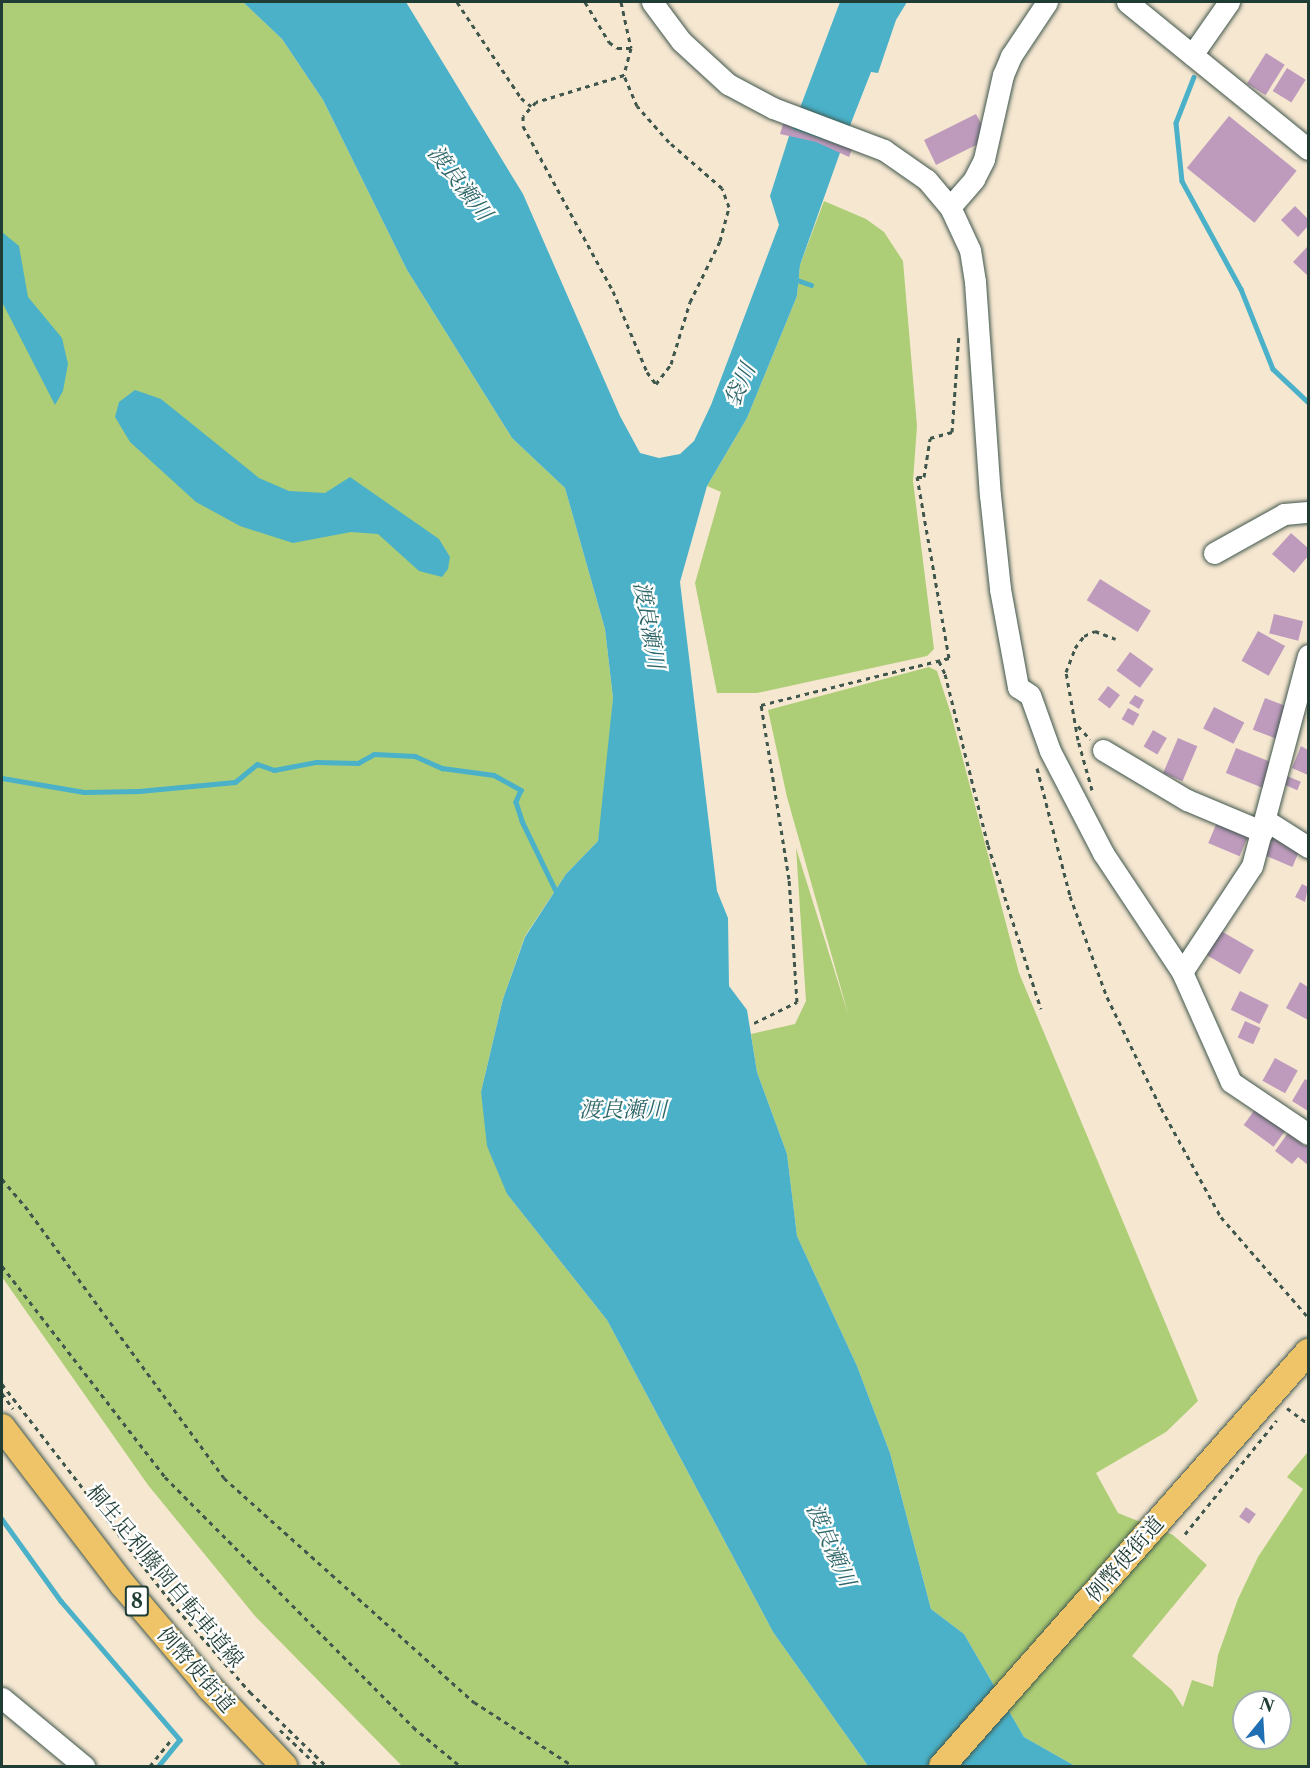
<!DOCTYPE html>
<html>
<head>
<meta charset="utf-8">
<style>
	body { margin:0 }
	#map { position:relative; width:1310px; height:1768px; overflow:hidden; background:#f6e7d1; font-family:"Libre Caslon Text","Noto Serif JP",serif }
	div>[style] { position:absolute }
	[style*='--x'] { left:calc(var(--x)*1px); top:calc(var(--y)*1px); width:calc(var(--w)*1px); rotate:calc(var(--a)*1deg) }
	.green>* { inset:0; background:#adce76 }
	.water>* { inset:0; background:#4ab1c9 }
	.stream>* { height:4.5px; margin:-2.25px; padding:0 2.25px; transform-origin:2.25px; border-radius:2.25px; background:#4ab1c9 }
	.building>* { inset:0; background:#be9bbd; transform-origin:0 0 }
	.path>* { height:3px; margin-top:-1.5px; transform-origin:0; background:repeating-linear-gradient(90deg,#3f564c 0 4.5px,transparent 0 9px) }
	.roads { filter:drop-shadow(0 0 2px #3f564c) drop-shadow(0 0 2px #3f564c) }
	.minor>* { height:21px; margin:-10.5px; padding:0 10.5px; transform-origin:10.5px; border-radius:10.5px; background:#fff }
	.major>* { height:26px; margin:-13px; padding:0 13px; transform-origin:13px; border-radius:13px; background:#efc469 }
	span { translate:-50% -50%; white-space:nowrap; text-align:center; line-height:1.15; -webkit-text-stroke:4.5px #fff; paint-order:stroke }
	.shield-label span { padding:2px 4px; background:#fff; border:2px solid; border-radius:4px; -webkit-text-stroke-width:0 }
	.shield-label { font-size:20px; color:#1f3d34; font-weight:700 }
	.street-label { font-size:21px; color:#1f3d34 }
	.water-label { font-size:22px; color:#2e6668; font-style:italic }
	.frame { position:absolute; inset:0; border:3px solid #1f3d34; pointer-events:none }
	.north { position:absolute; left:1232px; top:1690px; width:60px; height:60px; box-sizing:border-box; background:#fff; border:2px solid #a5b1ae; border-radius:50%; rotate:18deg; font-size:16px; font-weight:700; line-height:24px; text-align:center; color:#1f3d34 }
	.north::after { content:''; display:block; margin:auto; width:21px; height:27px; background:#1f6fb2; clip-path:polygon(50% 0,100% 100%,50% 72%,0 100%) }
</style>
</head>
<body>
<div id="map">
	<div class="green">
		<div style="clip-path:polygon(2px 2px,243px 2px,282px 39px,323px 100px,407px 270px,512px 438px,565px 488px,605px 629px,613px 698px,607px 781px,598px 841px,566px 874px,525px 936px,503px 999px,481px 1092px,507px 1194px,607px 1320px,773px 1632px,868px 1766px,402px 1766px,255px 1616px,148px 1485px,2px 1277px)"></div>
		<div style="clip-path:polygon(824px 201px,866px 219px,884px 232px,903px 261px,917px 426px,913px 481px,934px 649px,927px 656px,757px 693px,717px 693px,695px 583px,721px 492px,707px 486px,747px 418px,797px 296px,800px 265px)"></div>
		<div style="clip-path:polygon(evenodd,929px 667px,937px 671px,951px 714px,1019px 973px,1198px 1401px,1166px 1432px,1096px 1473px,1118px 1513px,1173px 1535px,1207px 1565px,1132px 1656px,1172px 1690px,1183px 1707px,1192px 1680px,1213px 1687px,1218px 1655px,1238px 1599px,1258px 1557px,1303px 1489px,1287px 1477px,1307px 1453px,1308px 1766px,1075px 1766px,1024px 1737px,964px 1634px,931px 1609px,890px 1453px,857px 1366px,797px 1236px,787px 1154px,757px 1072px,751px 1034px,795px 1024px,806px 1001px,796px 848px,849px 1017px,787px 797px,768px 710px,929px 667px,1244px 1702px,1280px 1702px,1280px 1738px,1244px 1738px,1244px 1702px)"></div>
	</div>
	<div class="water">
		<div style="clip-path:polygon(243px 2px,406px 2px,523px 194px,620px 416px,640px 453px,659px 458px,680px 454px,694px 441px,711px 405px,779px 225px,770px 196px,790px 133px,841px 150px,800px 265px,797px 296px,747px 418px,707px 486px,680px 582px,717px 891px,728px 918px,729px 986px,747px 1010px,757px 1072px,787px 1154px,797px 1236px,857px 1366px,890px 1453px,931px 1609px,964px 1634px,1024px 1737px,1075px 1766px,868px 1766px,773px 1632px,607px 1320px,507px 1194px,487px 1146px,481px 1092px,503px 999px,525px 937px,566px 874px,598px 841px,613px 698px,605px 629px,565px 488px,512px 438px,407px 270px,323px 100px,282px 39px)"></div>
		<div style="clip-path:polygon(840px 2px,907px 2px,896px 20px,878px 73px,871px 72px,842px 146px,792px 129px)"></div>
		<div style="clip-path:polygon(2px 232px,19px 246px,28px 297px,62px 338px,68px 364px,63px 391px,55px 405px,2px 302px)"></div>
		<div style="clip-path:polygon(135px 390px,161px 399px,259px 478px,289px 491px,325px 493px,350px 477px,439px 539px,450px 557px,448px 569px,442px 577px,419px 571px,378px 534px,351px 532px,293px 543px,240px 526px,196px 502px,130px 442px,115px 417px,119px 402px)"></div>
	</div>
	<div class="stream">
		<div style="--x:1194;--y:77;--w:49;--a:111.4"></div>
		<div style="--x:1176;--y:123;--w:58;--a:84.1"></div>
		<div style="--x:1182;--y:181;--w:123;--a:61.4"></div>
		<div style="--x:1241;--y:289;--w:86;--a:68.2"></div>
		<div style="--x:1273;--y:369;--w:48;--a:43.3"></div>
		<div style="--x:794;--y:279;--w:18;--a:19"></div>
		<div style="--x:2;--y:778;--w:83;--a:9.7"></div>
		<div style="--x:84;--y:792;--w:55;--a:-1"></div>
		<div style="--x:139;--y:791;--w:96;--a:-5.4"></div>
		<div style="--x:235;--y:782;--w:28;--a:-39"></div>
		<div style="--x:257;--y:764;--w:18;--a:19"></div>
		<div style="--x:274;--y:770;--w:43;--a:-10.8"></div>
		<div style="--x:316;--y:762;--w:42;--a:1.4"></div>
		<div style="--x:358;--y:763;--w:18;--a:-29"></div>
		<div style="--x:374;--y:754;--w:41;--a:2.8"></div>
		<div style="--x:415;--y:756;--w:30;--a:24"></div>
		<div style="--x:442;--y:768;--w:52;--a:7.7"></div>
		<div style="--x:494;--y:775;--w:31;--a:29"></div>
		<div style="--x:521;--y:790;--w:13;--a:113"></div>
		<div style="--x:516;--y:802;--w:20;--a:72"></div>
		<div style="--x:522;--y:821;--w:80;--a:64.1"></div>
		<div style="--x:2;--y:1519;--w:101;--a:54.3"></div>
		<div style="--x:61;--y:1601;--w:183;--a:49.4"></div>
		<div style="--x:180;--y:1740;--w:33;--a:129"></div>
	</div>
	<div class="building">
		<div style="left:1266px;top:53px;width:22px;height:36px;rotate:32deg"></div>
		<div style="left:1287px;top:68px;width:22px;height:27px;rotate:32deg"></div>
		<div style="clip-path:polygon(976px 114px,983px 127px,978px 144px,936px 165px,924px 140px)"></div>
		<div style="left:1229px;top:116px;width:87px;height:67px;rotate:39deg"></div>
		<div style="clip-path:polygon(784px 121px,793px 125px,792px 129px,842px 146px,844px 141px,854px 144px,849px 157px,816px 142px,780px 134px)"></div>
		<div style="clip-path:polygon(1295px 206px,1308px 219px,1308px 226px,1298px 237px,1281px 220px)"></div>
		<div style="clip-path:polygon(1308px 246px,1308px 276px,1293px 262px)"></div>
		<div style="clip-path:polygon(1291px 533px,1308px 548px,1308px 556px,1294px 573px,1272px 554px)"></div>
		<div style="left:1100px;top:579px;width:60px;height:25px;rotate:32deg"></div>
		<div style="left:1274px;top:614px;width:30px;height:20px;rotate:14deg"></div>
		<div style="left:1258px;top:631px;width:31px;height:34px;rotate:29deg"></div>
		<div style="left:1130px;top:652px;width:29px;height:23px;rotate:36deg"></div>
		<div style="left:1108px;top:686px;width:15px;height:17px;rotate:37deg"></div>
		<div style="clip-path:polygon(1135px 695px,1144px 700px,1139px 709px,1129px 703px)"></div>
		<div style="left:1265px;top:698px;width:25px;height:34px;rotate:21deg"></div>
		<div style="left:1214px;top:707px;width:34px;height:24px;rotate:27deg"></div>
		<div style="left:1128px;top:708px;width:13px;height:13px;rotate:29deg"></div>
		<div style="left:1153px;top:730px;width:16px;height:19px;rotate:30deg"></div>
		<div style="left:1178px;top:738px;width:21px;height:38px;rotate:23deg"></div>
		<div style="clip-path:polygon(1301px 746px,1308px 750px,1308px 775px,1292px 768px)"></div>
		<div style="left:1236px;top:748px;width:40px;height:27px;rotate:22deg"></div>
		<div style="left:1287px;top:776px;width:15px;height:9px;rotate:23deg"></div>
		<div style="left:1218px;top:820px;width:34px;height:25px;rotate:23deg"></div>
		<div style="left:1273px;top:836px;width:30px;height:21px;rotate:23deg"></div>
		<div style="clip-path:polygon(1302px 884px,1308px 887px,1305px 902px,1295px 897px)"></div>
		<div style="left:1221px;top:931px;width:38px;height:28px;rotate:30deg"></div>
		<div style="clip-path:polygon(1300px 982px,1308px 987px,1308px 1020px,1286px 1008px)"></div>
		<div style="left:1240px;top:991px;width:32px;height:21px;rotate:26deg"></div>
		<div style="left:1245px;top:1021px;width:17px;height:18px;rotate:24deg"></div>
		<div style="left:1275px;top:1058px;width:26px;height:26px;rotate:29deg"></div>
		<div style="clip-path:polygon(1305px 1079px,1308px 1081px,1308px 1111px,1292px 1101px)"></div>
		<div style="left:1256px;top:1108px;width:37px;height:21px;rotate:36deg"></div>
		<div style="clip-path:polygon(1288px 1133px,1305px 1146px,1308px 1142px,1308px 1165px,1298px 1157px,1292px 1164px,1275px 1151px)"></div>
		<div style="left:1246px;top:1507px;width:12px;height:12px;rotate:35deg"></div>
	</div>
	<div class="path">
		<div style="--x:457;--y:2;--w:115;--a:56.3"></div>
		<div style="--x:521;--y:98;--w:13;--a:39"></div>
		<div style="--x:585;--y:2;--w:47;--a:59"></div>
		<div style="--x:609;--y:42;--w:10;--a:37"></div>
		<div style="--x:617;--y:48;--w:14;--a:0"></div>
		<div style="--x:621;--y:2;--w:47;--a:77.7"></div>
		<div style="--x:631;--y:48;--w:28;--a:105"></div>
		<div style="--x:624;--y:75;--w:92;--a:162.9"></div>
		<div style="--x:536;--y:102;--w:19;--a:133"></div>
		<div style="--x:523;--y:116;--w:10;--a:90"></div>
		<div style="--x:523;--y:126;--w:188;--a:61.4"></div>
		<div style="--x:613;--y:291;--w:88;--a:67.2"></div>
		<div style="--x:647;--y:372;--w:15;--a:53"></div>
		<div style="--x:656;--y:384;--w:25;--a:-53"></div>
		<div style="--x:671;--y:364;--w:65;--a:-73"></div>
		<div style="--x:690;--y:302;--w:68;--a:-63.8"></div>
		<div style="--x:720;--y:241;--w:35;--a:-75"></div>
		<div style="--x:729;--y:207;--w:20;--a:-110"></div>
		<div style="--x:722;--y:188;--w:70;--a:-139"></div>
		<div style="--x:669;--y:142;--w:48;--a:-131.6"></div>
		<div style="--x:637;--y:106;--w:34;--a:-113"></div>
		<div style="--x:939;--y:661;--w:14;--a:65"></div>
		<div style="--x:945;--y:674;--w:176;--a:75.9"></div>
		<div style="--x:988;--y:845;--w:172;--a:72.1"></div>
		<div style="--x:1078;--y:726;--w:18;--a:47"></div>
		<div style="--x:1037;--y:768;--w:132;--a:75.5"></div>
		<div style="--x:1070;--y:896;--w:108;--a:69.9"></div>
		<div style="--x:1107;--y:997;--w:123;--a:64.1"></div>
		<div style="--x:1161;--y:1108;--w:124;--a:61.2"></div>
		<div style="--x:1221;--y:1217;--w:133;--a:49"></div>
		<div style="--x:1092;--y:790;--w:52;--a:-105.6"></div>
		<div style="--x:1078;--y:740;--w:69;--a:-100"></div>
		<div style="--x:1066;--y:672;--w:26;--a:-69"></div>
		<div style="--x:1075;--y:648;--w:15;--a:-53"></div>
		<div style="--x:1084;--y:636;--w:12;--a:-24"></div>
		<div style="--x:1095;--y:631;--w:22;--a:21"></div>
		<div style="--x:754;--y:1023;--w:48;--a:-26"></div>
		<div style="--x:797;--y:1002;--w:123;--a:-93.7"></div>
		<div style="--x:789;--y:879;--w:176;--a:-99.1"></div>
		<div style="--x:761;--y:705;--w:194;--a:-14"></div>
		<div style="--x:949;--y:658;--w:184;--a:-100"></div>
		<div style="--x:917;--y:477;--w:7;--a:0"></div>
		<div style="--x:924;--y:477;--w:39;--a:-81"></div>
		<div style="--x:930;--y:438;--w:23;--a:-15"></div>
		<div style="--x:952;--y:432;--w:98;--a:-85.9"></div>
		<div style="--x:2;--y:1179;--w:35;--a:50"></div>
		<div style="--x:25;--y:1206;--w:337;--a:53.8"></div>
		<div style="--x:224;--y:1478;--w:336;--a:41.9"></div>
		<div style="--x:474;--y:1702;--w:118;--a:32.9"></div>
		<div style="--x:2;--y:1266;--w:267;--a:52.3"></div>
		<div style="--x:165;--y:1477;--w:352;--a:45.2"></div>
		<div style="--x:413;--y:1727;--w:61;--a:39.7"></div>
		<div style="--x:2;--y:1384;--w:276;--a:52.2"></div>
		<div style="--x:171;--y:1602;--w:120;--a:48.7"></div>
		<div style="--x:250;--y:1692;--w:106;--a:44.2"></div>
		<div style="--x:2;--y:1393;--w:19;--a:55"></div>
		<div style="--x:1287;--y:1408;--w:26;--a:37"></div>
		<div style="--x:1185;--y:1534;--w:146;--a:-51.1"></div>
		<div style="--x:280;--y:1730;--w:52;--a:43.5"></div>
		<div style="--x:150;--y:1766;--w:35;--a:-51"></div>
	</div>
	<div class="roads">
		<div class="minor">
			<div style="--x:652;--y:2;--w:49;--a:53.4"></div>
			<div style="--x:681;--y:41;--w:64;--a:42.5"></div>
			<div style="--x:728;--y:84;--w:51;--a:28.1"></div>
			<div style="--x:773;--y:108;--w:119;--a:20.7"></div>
			<div style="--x:884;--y:150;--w:52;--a:34.9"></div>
			<div style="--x:927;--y:180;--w:35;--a:50"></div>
			<div style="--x:950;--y:207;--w:47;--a:65.1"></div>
			<div style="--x:970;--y:250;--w:32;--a:81"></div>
			<div style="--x:975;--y:282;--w:214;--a:86"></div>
			<div style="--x:990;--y:495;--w:95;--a:83.9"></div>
			<div style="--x:1000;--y:589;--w:100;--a:79.6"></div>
			<div style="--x:1018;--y:687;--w:14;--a:34"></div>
			<div style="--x:1030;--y:695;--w:59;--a:70.3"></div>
			<div style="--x:1050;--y:751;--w:115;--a:62.5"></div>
			<div style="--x:1103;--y:853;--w:143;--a:56.4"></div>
			<div style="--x:1182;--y:972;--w:120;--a:66"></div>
			<div style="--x:1231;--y:1082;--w:93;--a:34"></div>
			<div style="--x:1127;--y:2;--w:233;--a:39.1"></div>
			<div style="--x:1192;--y:55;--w:65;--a:-55.1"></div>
			<div style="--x:950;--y:207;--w:37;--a:-49"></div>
			<div style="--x:974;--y:179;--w:22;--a:-63"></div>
			<div style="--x:984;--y:159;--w:86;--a:-77.3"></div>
			<div style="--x:1003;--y:75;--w:21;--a:-67"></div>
			<div style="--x:1011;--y:56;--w:65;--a:-56.3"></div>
			<div style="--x:1214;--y:553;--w:80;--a:-29.1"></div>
			<div style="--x:1284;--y:514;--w:24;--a:-5"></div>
			<div style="--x:1103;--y:750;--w:98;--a:30.8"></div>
			<div style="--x:1187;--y:800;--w:82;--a:22.8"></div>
			<div style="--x:1267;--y:821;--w:49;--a:32.4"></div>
			<div style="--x:1182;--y:972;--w:127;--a:-56.6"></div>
			<div style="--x:1252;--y:866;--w:218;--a:-75.1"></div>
			<div style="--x:2;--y:1698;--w:107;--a:39.7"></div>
		</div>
		<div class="major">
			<div style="--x:2;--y:1427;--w:199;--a:52.6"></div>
			<div style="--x:123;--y:1585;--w:135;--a:49.8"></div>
			<div style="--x:210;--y:1688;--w:108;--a:46.5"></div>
			<div style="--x:942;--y:1766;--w:553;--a:-48.52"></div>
		</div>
	</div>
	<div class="shield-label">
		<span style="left:137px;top:1601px">8</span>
	</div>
	<div class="street-label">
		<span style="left:1125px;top:1559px;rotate:-49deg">例幣使街道</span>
		<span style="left:165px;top:1576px;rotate:50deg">桐生足利藤岡自転車道線</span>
		<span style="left:196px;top:1670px;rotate:49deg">例幣使街道</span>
	</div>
	<div class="water-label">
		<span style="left:460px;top:183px;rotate:52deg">渡良瀬川</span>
		<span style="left:740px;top:385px;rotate:-66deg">袋川</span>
		<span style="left:649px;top:625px;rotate:80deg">渡良瀬川</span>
		<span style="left:623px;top:1110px">渡良瀬川</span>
		<span style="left:831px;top:1545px;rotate:66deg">渡良瀬川</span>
	</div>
	<div class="frame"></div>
	<div class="north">N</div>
</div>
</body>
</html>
